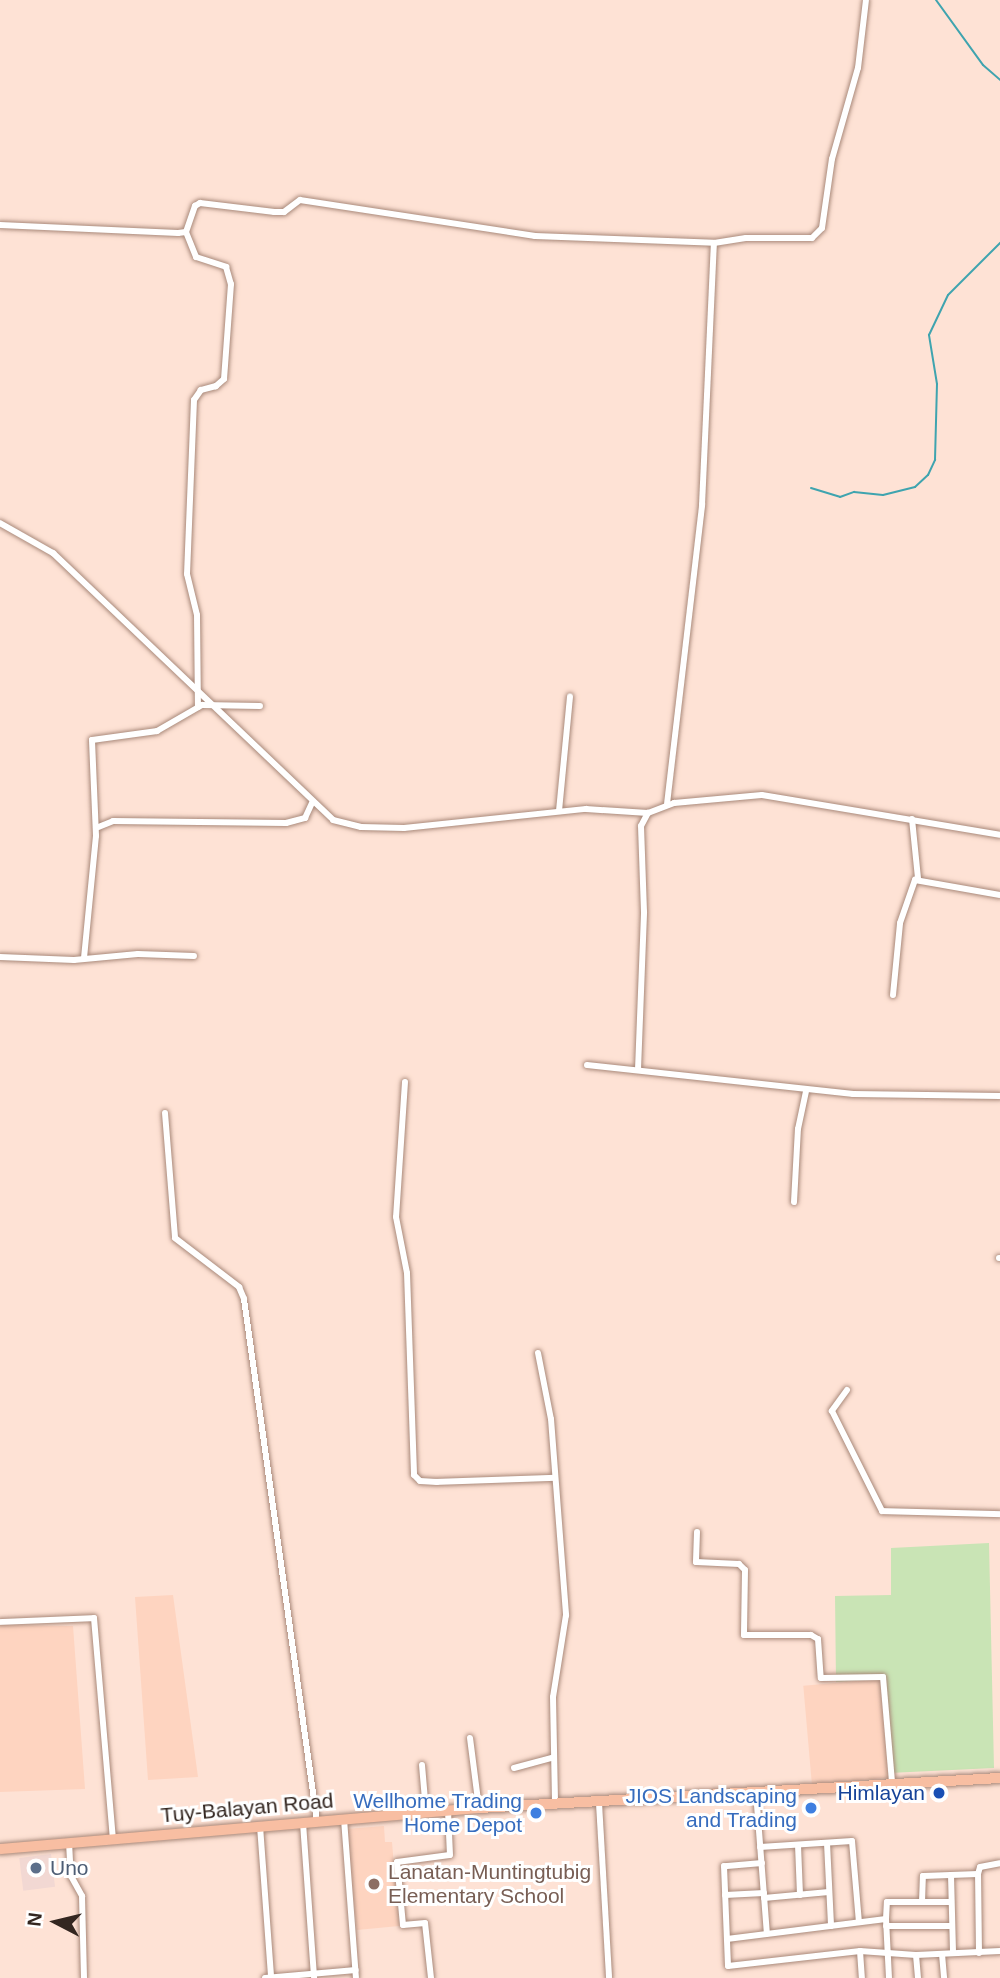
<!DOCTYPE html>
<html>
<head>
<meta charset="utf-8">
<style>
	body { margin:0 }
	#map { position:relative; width:1000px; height:1978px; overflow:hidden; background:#fee2d5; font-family:Helvetica,sans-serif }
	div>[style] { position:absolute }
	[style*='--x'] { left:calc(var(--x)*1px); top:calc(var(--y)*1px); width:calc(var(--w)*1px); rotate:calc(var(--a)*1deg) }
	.commercial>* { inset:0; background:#f2d8d3; transform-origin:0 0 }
	.built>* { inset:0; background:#fed4c0; transform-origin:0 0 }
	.green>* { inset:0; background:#c9e4b5 }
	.stream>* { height:2px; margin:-1px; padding:0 1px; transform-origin:1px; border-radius:1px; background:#3fa4af }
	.roads { filter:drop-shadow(0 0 2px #a9897a) drop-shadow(0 0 2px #a9897a) }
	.street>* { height:6px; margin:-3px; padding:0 3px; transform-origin:3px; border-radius:3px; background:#fff }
	.primary>* { height:10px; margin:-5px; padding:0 5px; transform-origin:5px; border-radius:5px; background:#f8bea2 }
	.dots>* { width:19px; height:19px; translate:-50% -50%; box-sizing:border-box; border:4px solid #fff; border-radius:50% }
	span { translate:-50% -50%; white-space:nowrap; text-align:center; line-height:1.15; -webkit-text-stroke:6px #fff; paint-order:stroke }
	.transit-label { font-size:21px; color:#164399 }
	.right { translate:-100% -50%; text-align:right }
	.shop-label { font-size:21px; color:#366cbe }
	.street-label { font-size:21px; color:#332620 }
	.service-label { font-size:21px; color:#4e5e75 }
	.left { translate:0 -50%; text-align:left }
	.education-label { font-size:21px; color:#785e54 }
	.north { position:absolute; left:21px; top:1887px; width:70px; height:70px; -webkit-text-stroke:5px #fff; paint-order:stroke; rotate:277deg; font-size:19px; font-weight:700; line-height:28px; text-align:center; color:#332620 }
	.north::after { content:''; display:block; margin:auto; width:24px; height:32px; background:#332620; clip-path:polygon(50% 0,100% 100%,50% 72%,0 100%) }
</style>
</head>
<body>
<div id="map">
	<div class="commercial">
		<div style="left:51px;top:1854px;width:33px;height:32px;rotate:83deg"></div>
	</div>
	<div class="built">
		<div style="clip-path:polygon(173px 1595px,198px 1777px,148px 1780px,135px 1597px)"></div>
		<div style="clip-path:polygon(0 1625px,73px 1626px,85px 1789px,0 1792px)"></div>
		<div style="left:881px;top:1679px;width:99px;height:78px;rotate:85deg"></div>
		<div style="clip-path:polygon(384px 1826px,385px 1842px,392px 1842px,399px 1926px,357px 1930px,346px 1829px)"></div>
	</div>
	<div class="green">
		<div style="clip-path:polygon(989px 1543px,994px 1768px,889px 1773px,881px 1679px,836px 1682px,835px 1596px,891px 1595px,891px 1548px)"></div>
	</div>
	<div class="stream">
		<div style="--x:936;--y:0;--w:80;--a:54.1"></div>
		<div style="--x:983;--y:65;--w:23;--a:41"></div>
		<div style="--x:811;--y:488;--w:30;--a:17"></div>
		<div style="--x:840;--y:497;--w:15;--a:-20"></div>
		<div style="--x:854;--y:492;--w:29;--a:6"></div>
		<div style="--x:883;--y:495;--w:33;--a:-14"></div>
		<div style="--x:915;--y:487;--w:18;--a:-43"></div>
		<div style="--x:928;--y:475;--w:17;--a:-65"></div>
		<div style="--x:935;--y:460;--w:76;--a:-88.5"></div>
		<div style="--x:937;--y:384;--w:50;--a:-99.3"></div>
		<div style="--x:929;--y:335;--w:44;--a:-64.6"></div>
		<div style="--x:948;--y:295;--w:74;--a:-45"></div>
	</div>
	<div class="roads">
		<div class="street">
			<div style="--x:0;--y:225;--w:178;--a:2.6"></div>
			<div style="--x:178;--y:233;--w:8;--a:-7"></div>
			<div style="--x:186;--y:232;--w:28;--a:-71"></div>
			<div style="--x:195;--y:206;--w:6;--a:-31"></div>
			<div style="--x:200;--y:203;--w:75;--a:6.9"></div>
			<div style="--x:274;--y:212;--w:10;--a:0"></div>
			<div style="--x:284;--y:212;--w:20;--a:-37"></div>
			<div style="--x:300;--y:200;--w:238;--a:8.7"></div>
			<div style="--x:535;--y:236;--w:179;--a:2.2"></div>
			<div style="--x:714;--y:243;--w:32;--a:-9"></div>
			<div style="--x:746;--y:238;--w:66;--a:0"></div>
			<div style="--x:812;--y:238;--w:14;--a:-45"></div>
			<div style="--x:822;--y:228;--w:70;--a:-81.8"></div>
			<div style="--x:832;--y:159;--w:95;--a:-74.1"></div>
			<div style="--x:858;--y:68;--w:68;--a:-83.3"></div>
			<div style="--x:186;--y:232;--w:27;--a:68"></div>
			<div style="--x:196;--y:257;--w:32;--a:18"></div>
			<div style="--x:226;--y:267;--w:18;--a:74"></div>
			<div style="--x:231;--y:284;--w:95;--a:94.2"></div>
			<div style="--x:224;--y:379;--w:11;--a:139"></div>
			<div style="--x:216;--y:386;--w:16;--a:165"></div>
			<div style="--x:201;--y:390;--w:12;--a:125"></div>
			<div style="--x:194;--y:400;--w:174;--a:92.3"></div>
			<div style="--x:187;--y:574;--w:42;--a:76.3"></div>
			<div style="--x:197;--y:615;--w:92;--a:89.4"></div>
			<div style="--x:0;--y:523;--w:61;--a:29.5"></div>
			<div style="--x:53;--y:553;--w:387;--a:43.6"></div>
			<div style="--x:333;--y:820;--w:29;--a:14"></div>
			<div style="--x:361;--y:827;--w:43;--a:1.3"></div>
			<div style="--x:404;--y:828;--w:183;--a:-6"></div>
			<div style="--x:586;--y:809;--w:62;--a:3.7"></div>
			<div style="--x:667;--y:804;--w:301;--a:-83.3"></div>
			<div style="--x:702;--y:505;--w:262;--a:-87.4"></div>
			<div style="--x:559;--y:811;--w:115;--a:-84.5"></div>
			<div style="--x:912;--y:819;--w:59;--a:84.2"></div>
			<div style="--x:96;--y:828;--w:18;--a:-22"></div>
			<div style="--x:113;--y:821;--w:173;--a:0.7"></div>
			<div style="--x:286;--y:823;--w:20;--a:-15"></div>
			<div style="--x:305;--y:818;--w:17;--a:-65"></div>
			<div style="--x:0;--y:957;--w:74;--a:2.3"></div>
			<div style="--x:74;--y:960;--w:64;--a:-5.4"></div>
			<div style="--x:138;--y:954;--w:56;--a:2"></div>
			<div style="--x:84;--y:958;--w:123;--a:-84.4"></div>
			<div style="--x:96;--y:836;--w:96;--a:-92.4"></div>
			<div style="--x:92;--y:740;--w:66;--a:-7.9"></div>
			<div style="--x:157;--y:731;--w:52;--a:-30"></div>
			<div style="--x:202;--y:705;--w:58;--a:1"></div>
			<div style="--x:893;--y:995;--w:72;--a:-84.4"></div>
			<div style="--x:900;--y:923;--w:46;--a:-70.8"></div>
			<div style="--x:915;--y:880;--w:86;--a:10"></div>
			<div style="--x:587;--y:1065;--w:268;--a:6.2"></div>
			<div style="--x:853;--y:1094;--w:147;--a:0.8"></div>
			<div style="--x:638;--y:1070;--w:158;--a:-87.8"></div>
			<div style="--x:644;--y:912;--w:86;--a:-92"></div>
			<div style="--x:641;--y:826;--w:15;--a:-62"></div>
			<div style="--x:648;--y:813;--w:28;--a:-21"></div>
			<div style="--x:674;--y:803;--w:88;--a:-5.2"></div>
			<div style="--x:762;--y:795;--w:241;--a:9.5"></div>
			<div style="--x:405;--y:1082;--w:135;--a:93.8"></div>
			<div style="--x:396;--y:1217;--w:57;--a:78.9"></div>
			<div style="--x:407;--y:1273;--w:202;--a:88"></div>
			<div style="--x:414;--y:1475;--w:8;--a:45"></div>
			<div style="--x:420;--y:1481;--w:17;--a:3"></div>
			<div style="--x:437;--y:1482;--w:116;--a:-2"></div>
			<div style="--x:165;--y:1113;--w:125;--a:85.4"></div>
			<div style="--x:175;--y:1238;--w:81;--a:37.4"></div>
			<div style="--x:239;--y:1287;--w:13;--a:67"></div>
			<div style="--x:244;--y:1299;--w:527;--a:82.04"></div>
			<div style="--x:794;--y:1202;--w:73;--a:-86.9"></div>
			<div style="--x:798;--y:1129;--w:40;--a:-78"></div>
			<div style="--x:999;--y:1258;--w:1;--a:0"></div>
			<div style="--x:538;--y:1353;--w:67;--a:78.9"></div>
			<div style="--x:551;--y:1419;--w:197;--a:85.6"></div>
			<div style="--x:566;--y:1615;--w:83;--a:99"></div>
			<div style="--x:553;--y:1697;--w:109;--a:88.9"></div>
			<div style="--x:847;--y:1390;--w:26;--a:126"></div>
			<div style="--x:832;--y:1411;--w:112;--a:63.4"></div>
			<div style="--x:882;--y:1511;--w:118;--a:1.5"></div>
			<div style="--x:697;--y:1532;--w:30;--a:92"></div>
			<div style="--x:696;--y:1562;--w:43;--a:2.7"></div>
			<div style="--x:739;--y:1564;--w:8;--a:45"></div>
			<div style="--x:745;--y:1570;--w:65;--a:90.9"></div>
			<div style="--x:744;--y:1635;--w:67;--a:0"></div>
			<div style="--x:811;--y:1635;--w:8;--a:30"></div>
			<div style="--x:818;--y:1639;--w:39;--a:86"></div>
			<div style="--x:821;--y:1678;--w:62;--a:-0.9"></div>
			<div style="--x:883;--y:1677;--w:106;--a:85.1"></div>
			<div style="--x:0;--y:1622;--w:94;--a:-2.4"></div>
			<div style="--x:94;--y:1618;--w:222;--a:85.1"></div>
			<div style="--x:470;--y:1738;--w:71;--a:82.7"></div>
			<div style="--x:422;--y:1765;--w:47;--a:85.1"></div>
			<div style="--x:514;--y:1768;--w:39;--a:-15"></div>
			<div style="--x:756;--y:1792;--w:142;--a:85.6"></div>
			<div style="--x:599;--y:1803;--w:175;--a:86.7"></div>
			<div style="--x:344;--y:1819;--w:159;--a:85.7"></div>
			<div style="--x:303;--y:1823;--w:155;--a:85.9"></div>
			<div style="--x:260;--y:1826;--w:151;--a:85.8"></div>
			<div style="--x:69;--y:1842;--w:34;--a:87"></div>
			<div style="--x:71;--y:1876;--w:23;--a:61"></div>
			<div style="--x:82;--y:1896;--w:82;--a:88.6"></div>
			<div style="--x:827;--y:1843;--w:83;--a:87.2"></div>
			<div style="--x:798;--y:1845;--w:50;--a:87.7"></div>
			<div style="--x:760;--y:1847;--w:92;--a:-3.7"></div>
			<div style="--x:852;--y:1841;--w:81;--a:85.1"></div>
			<div style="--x:762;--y:1863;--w:38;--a:175"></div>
			<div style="--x:724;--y:1866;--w:100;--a:87.7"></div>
			<div style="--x:728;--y:1966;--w:133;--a:-6.5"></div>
			<div style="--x:860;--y:1951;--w:56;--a:4.1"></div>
			<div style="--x:916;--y:1955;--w:84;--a:-2.7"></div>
			<div style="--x:951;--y:1875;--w:77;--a:88.5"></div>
			<div style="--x:725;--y:1895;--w:39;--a:-3"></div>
			<div style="--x:764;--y:1898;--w:65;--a:-5.3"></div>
			<div style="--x:922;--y:1902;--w:26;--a:-88"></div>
			<div style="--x:923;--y:1876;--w:55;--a:-2.1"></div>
			<div style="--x:886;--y:1919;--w:17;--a:-87"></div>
			<div style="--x:887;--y:1902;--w:64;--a:0"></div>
			<div style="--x:886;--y:1926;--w:66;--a:0"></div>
			<div style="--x:727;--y:1939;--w:160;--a:-7.2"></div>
			<div style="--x:886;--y:1919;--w:59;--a:87.1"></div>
			<div style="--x:860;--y:1951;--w:27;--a:86"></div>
			<div style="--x:979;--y:1953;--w:79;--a:-90.7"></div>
			<div style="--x:978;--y:1874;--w:7;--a:-74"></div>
			<div style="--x:980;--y:1867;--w:20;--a:-11"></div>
			<div style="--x:942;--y:1954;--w:24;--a:85"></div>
			<div style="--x:916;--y:1955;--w:23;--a:85"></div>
			<div style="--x:265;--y:1978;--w:91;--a:-5"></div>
			<div style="--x:431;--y:1978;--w:55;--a:-96.2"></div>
			<div style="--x:425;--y:1923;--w:22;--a:175"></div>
			<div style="--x:403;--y:1925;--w:63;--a:-95.4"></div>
			<div style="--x:397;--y:1862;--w:53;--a:-7.5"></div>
			<div style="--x:450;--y:1855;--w:44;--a:-92.6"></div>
		</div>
		<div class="primary">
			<div style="--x:0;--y:1849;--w:481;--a:-4.9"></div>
			<div style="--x:479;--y:1808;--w:522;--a:-3.3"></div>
		</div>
	</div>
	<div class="dots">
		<div style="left:939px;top:1793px;background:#1a4fb4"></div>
		<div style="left:811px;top:1808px;background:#3f7fe0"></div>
		<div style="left:536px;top:1813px;background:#3f7fe0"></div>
		<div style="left:36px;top:1868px;background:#5c6f8a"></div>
		<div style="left:374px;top:1884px;background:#8d6e63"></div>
	</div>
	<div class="transit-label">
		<span class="right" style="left:925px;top:1793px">Himlayan</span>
	</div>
	<div class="shop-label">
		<span class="right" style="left:797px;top:1808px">JIOS Landscaping<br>and Trading</span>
		<span class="right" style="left:522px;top:1813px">Wellhome Trading<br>Home Depot</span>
	</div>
	<div class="street-label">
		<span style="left:247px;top:1808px;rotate:-5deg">Tuy-Balayan Road</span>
	</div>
	<div class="service-label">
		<span class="left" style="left:50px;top:1868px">Uno</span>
	</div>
	<div class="education-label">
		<span class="left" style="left:388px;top:1884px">Lanatan-Muntingtubig<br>Elementary School</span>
	</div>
	<div class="north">N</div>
</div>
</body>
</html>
